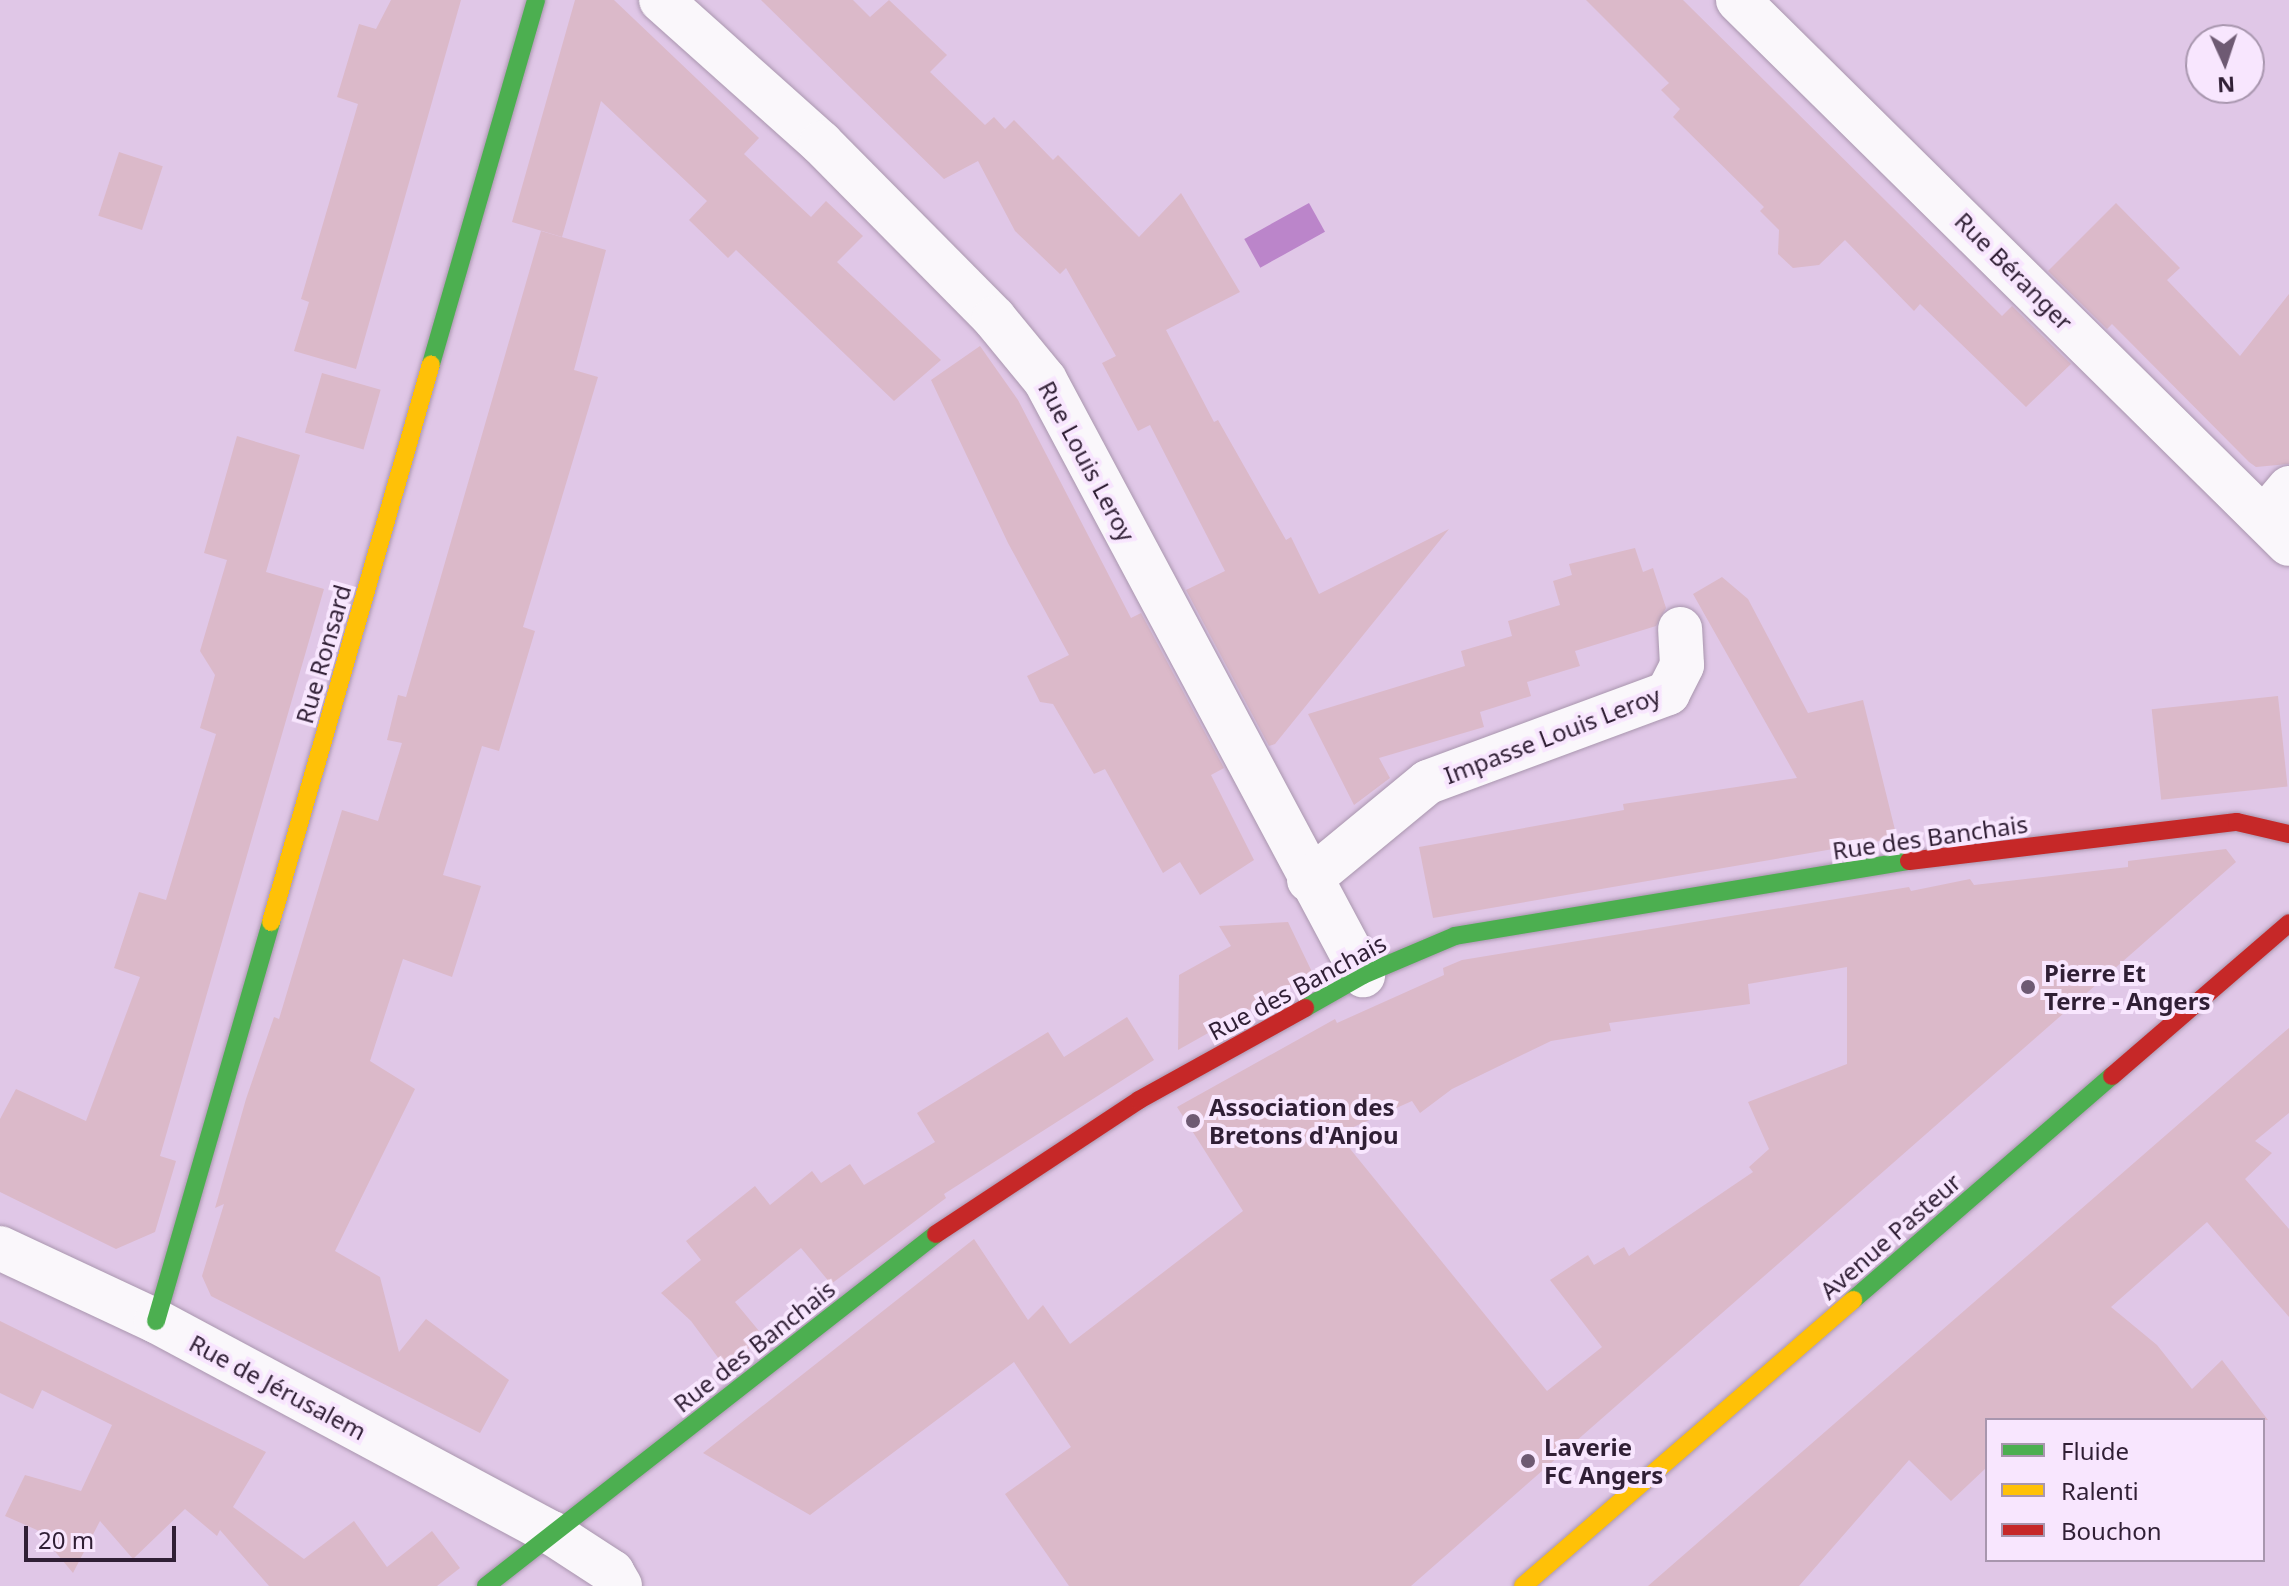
<!DOCTYPE html>
<html>
<head>
<meta charset="utf-8">
<style>
	body { margin:0 }
	#map { position:relative; width:2289px; height:1586px; overflow:hidden; background:#e0c7e7; font-family:"Noto Sans",sans-serif }
	div>[style] { position:absolute }
	[style*='--x'] { left:calc(var(--x)*1px); top:calc(var(--y)*1px); width:calc(var(--w)*1px); rotate:calc(var(--a)*1deg) }
	.water>* { inset:0; background:#bb85ca; transform-origin:0 0 }
	.building>* { inset:0; background:#dbb9c9; transform-origin:0 0 }
	.roads { filter:drop-shadow(0 0 2px #a996ae) drop-shadow(0 0 2px #a996ae) }
	.street>* { height:44px; margin:-22px; padding:0 22px; transform-origin:22px; border-radius:22px; background:#faf7fb }
	.fast>* { height:18px; margin:-9px; padding:0 9px; transform-origin:9px; border-radius:9px; background:#4caf50 }
	.slow>* { height:18px; margin:-9px; padding:0 9px; transform-origin:9px; border-radius:9px; background:#ffc107 }
	.jam>* { height:18px; margin:-9px; padding:0 9px; transform-origin:9px; border-radius:9px; background:#c62828 }
	.dots>* { width:22px; height:22px; translate:-50% -50%; box-sizing:border-box; border:4px solid #f8e6fe; border-radius:50% }
	span { translate:-50% -50%; white-space:nowrap; text-align:center; line-height:1.15; -webkit-text-stroke:8px #f8e6fe; paint-order:stroke }
	.street-label { font-size:24px; color:#301f35 }
	.poi-label { font-size:24px; color:#301f35; font-weight:700 }
	.left { translate:0 -50%; text-align:left }
	.legend { position:absolute; left:1985px; top:1418px; width:280px; height:144px; box-sizing:border-box; background:#f8e6fe; border:2px solid #a896ae; margin:0; padding:10px 14px; list-style:none; font-size:24px; color:#301f35 }
	.legend li { display:flex; align-items:center; gap:16px; height:40px }
	.legend b { width:40px; border:2px solid #a896ae }
	.north { position:absolute; left:2185px; top:24px; width:80px; height:80px; box-sizing:border-box; background:#f8e6fe; border:2px solid #a896ae; border-radius:50%; rotate:177deg; font-size:22px; font-weight:700; line-height:32px; text-align:center; color:#301f35 }
	.north::after { content:''; display:block; margin:auto; width:28px; height:36px; background:#6e5a73; clip-path:polygon(50% 0,100% 100%,50% 72%,0 100%) }
	.scale { position:absolute; left:24px; top:1526px; width:152px; height:36px; box-sizing:border-box; border:4px solid #301f35; border-top:0; padding-left:10px; font-size:24px; line-height:28px; white-space:nowrap; color:#301f35; -webkit-text-stroke:6px #f8e6fe; paint-order:stroke }
</style>
</head>
<body>
<div id="map">
	<div class="water">
		<div style="left:1309px;top:203px;width:33px;height:74px;rotate:61deg"></div>
	</div>
	<div class="building">
		<div style="clip-path:polygon(391px 0,461px 0,356px 369px,294px 351px,309px 302px,301px 299px,358px 104px,337px 97px,359px 24px,376px 29px)"></div>
		<div style="clip-path:polygon(575px 0,614px 0,759px 138px,744px 154px,811px 217px,826px 201px,863px 236px,837px 262px,941px 360px,894px 401px,736px 250px,728px 258px,689px 220px,707px 201px,601px 101px,562px 237px,512px 222px)"></div>
		<div style="clip-path:polygon(761px 0,853px 0,870px 17px,889px 0,947px 55px,930px 72px,985px 125px,994px 117px,1005px 129px,1014px 120px,1053px 160px,1058px 155px,1139px 237px,1181px 193px,1240px 292px,1166px 330px,1214px 422px,1218px 420px,1286px 540px,1291px 537px,1319px 594px,1449px 529px,1275px 744px,1269px 746px,1186px 590px,1225px 571px,1150px 425px,1138px 431px,1102px 363px,1116px 356px,1066px 268px,1060px 274px,1015px 231px,978px 161px,944px 179px)"></div>
		<div style="clip-path:polygon(1586px 0,1683px 0,2002px 316px,2012px 306px,2071px 364px,2026px 407px,1920px 304px,1914px 311px,1845px 240px,1819px 265px,1793px 268px,1778px 254px,1779px 230px,1760px 211px,1764px 207px,1673px 117px,1680px 109px,1661px 90px,1669px 83px)"></div>
		<div style="left:119px;top:152px;width:46px;height:67px;rotate:18deg"></div>
		<div style="clip-path:polygon(2116px 203px,2180px 268px,2167px 280px,2240px 356px,2289px 294px,2289px 464px,2256px 467px,2249px 462px,2112px 324px,2107px 329px,2048px 271px)"></div>
		<div style="clip-path:polygon(541px 231px,606px 250px,574px 370px,598px 377px,523px 627px,535px 631px,499px 751px,482px 746px,443px 875px,481px 886px,452px 977px,403px 959px,400px 968px,370px 1061px,415px 1089px,335px 1251px,380px 1277px,399px 1352px,426px 1319px,509px 1380px,480px 1433px,211px 1296px,202px 1276px,224px 1204px,215px 1208px,246px 1099px,274px 1017px,279px 1019px,342px 810px,378px 821px,402px 743px,387px 740px,398px 695px,406px 697px)"></div>
		<div style="clip-path:polygon(980px 346px,1018px 400px,1131px 618px,1141px 613px,1224px 768px,1211px 775px,1254px 860px,1200px 895px,1180px 862px,1163px 873px,1105px 769px,1094px 774px,1053px 704px,1040px 702px,1027px 676px,1069px 655px,1008px 543px,931px 380px)"></div>
		<div style="left:322px;top:373px;width:61px;height:62px;rotate:16deg"></div>
		<div style="clip-path:polygon(237px 436px,300px 455px,266px 572px,324px 589px,160px 1156px,176px 1161px,155px 1232px,116px 1249px,0 1192px,0 1119px,16px 1089px,86px 1121px,140px 977px,114px 968px,139px 892px,166px 900px,216px 734px,200px 728px,215px 675px,200px 651px,227px 560px,204px 553px)"></div>
		<div style="clip-path:polygon(1635px 548px,1643px 572px,1653px 568px,1666px 608px,1656px 626px,1575px 651px,1580px 666px,1527px 682px,1531px 696px,1480px 712px,1484px 727px,1379px 758px,1390px 778px,1354px 805px,1308px 714px,1465px 666px,1461px 651px,1512px 636px,1508px 621px,1560px 605px,1553px 581px,1572px 575px,1569px 564px)"></div>
		<div style="clip-path:polygon(1722px 577px,1748px 599px,1808px 713px,1863px 700px,1897px 838px,1433px 918px,1419px 847px,1624px 810px,1623px 804px,1797px 778px,1693px 594px)"></div>
		<div style="left:2278px;top:696px;width:91px;height:127px;rotate:84deg"></div>
		<div style="clip-path:polygon(evenodd,2226px 849px,2236px 862px,1411px 1586px,1069px 1586px,1005px 1494px,1071px 1447px,1014px 1362px,810px 1515px,703px 1453px,974px 1239px,1028px 1320px,1043px 1305px,1070px 1344px,1243px 1211px,1177px 1107px,1335px 1019px,1337px 1023px,1444px 975px,1443px 968px,1462px 960px,1909px 887px,1911px 891px,1970px 879px,1974px 885px,2128px 867px,2128px 861px,2226px 849px,1847px 967px,1847px 1064px,1748px 1102px,1769px 1149px,1749px 1167px,1753px 1172px,1629px 1256px,1624px 1247px,1594px 1265px,1588px 1255px,1550px 1280px,1602px 1347px,1547px 1391px,1338px 1134px,1412px 1101px,1420px 1113px,1452px 1089px,1551px 1041px,1611px 1031px,1609px 1023px,1750px 1004px,1748px 984px,1847px 967px)"></div>
		<div style="clip-path:polygon(1288px 922px,1313px 974px,1178px 1050px,1179px 975px,1231px 946px,1219px 926px)"></div>
		<div style="clip-path:polygon(1127px 1017px,1154px 1060px,944px 1194px,946px 1198px,831px 1284px,801px 1248px,735px 1302px,764px 1337px,725px 1367px,691px 1321px,661px 1293px,701px 1260px,686px 1241px,755px 1186px,770px 1205px,812px 1171px,821px 1183px,850px 1164px,864px 1185px,935px 1142px,917px 1113px,1048px 1032px,1064px 1057px)"></div>
		<div style="clip-path:polygon(2289px 1028px,2289px 1113px,2255px 1141px,2272px 1153px,2245px 1179px,2289px 1229px,2289px 1317px,2207px 1222px,2111px 1307px,2157px 1345px,2192px 1389px,2222px 1360px,2268px 1420px,1987px 1420px,1987px 1467px,1951px 1501px,1909px 1460px,1799px 1586px,1648px 1586px)"></div>
		<div style="clip-path:polygon(0 1321px,266px 1452px,233px 1507px,304px 1559px,354px 1521px,387px 1567px,432px 1531px,460px 1568px,437px 1586px,269px 1586px,220px 1530px,217px 1536px,185px 1509px,133px 1559px,100px 1521px,73px 1573px,37px 1530px,5px 1516px,25px 1475px,81px 1491px,112px 1425px,42px 1390px,33px 1409px,0 1393px)"></div>
	</div>
	<div class="roads">
		<div class="street">
			<div style="--x:661;--y:0;--w:215;--a:41.8"></div>
			<div style="--x:821;--y:143;--w:246;--a:45.3"></div>
			<div style="--x:994;--y:318;--w:80;--a:50.6"></div>
			<div style="--x:1045;--y:380;--w:675;--a:61.88"></div>
			<div style="--x:1738;--y:0;--w:774;--a:44.63"></div>
			<div style="--x:2265;--y:517;--w:38;--a:-50"></div>
			<div style="--x:1309;--y:880;--w:154;--a:-39.5"></div>
			<div style="--x:1428;--y:782;--w:256;--a:-20.3"></div>
			<div style="--x:1668;--y:693;--w:31;--a:-63"></div>
			<div style="--x:1682;--y:665;--w:36;--a:-93"></div>
			<div style="--x:0;--y:1248;--w:172;--a:25.1"></div>
			<div style="--x:156;--y:1321;--w:449;--a:28.2"></div>
			<div style="--x:552;--y:1533;--w:72;--a:33"></div>
			<div style="--x:612;--y:1572;--w:16;--a:60"></div>
		</div>
		<div class="fast">
			<div style="--x:431;--y:364;--w:379;--a:-73.9"></div>
			<div style="--x:1305;--y:1008;--w:67;--a:-29.6"></div>
			<div style="--x:1363;--y:975;--w:100;--a:-23"></div>
			<div style="--x:1455;--y:936;--w:460;--a:-9.4"></div>
			<div style="--x:1853;--y:1300;--w:342;--a:-40.9"></div>
			<div style="--x:156;--y:1321;--w:415;--a:-73.9"></div>
			<div style="--x:486;--y:1586;--w:571;--a:-38.03"></div>
		</div>
		<div class="slow">
			<div style="--x:271;--y:922;--w:580;--a:-74"></div>
			<div style="--x:1523;--y:1586;--w:437;--a:-40.9"></div>
		</div>
		<div class="jam">
			<div style="--x:1909;--y:861;--w:330;--a:-6.8"></div>
			<div style="--x:2237;--y:822;--w:53;--a:13"></div>
			<div style="--x:2112;--y:1076;--w:234;--a:-40.8"></div>
			<div style="--x:936;--y:1234;--w:243;--a:-33.4"></div>
			<div style="--x:1139;--y:1100;--w:190;--a:-29"></div>
		</div>
	</div>
	<div class="dots">
		<div style="left:2028px;top:987px;background:#6e5a73"></div>
		<div style="left:1193px;top:1121px;background:#6e5a73"></div>
		<div style="left:1528px;top:1461px;background:#6e5a73"></div>
	</div>
	<div class="street-label">
		<span style="left:2014px;top:271px;rotate:45deg">Rue Béranger</span>
		<span style="left:1087px;top:461px;rotate:62deg">Rue Louis Leroy</span>
		<span style="left:323px;top:654px;rotate:-74deg">Rue Ronsard</span>
		<span style="left:1552px;top:735px;rotate:-21deg">Impasse Louis Leroy</span>
		<span style="left:1930px;top:837px;rotate:-8deg">Rue des Banchais</span>
		<span style="left:1297px;top:987px;rotate:-28deg">Rue des Banchais</span>
		<span style="left:1890px;top:1236px;rotate:-41deg">Avenue Pasteur</span>
		<span style="left:754px;top:1346px;rotate:-38deg">Rue des Banchais</span>
		<span style="left:278px;top:1387px;rotate:28deg">Rue de Jérusalem</span>
	</div>
	<div class="poi-label">
		<span class="left" style="left:2044px;top:987px">Pierre Et<br>Terre - Angers</span>
		<span class="left" style="left:1209px;top:1121px">Association des<br>Bretons d'Anjou</span>
		<span class="left" style="left:1544px;top:1461px">Laverie<br>FC Angers</span>
	</div>
	<ul class="legend">
	<li><b style="height:10px;background:#4caf50"></b>Fluide</li>
	<li><b style="height:10px;background:#ffc107"></b>Ralenti</li>
	<li><b style="height:10px;background:#c62828"></b>Bouchon</li>
	</ul>
	<div class="north">N</div>
	<div class="scale">20 m</div>
</div>
</body>
</html>
